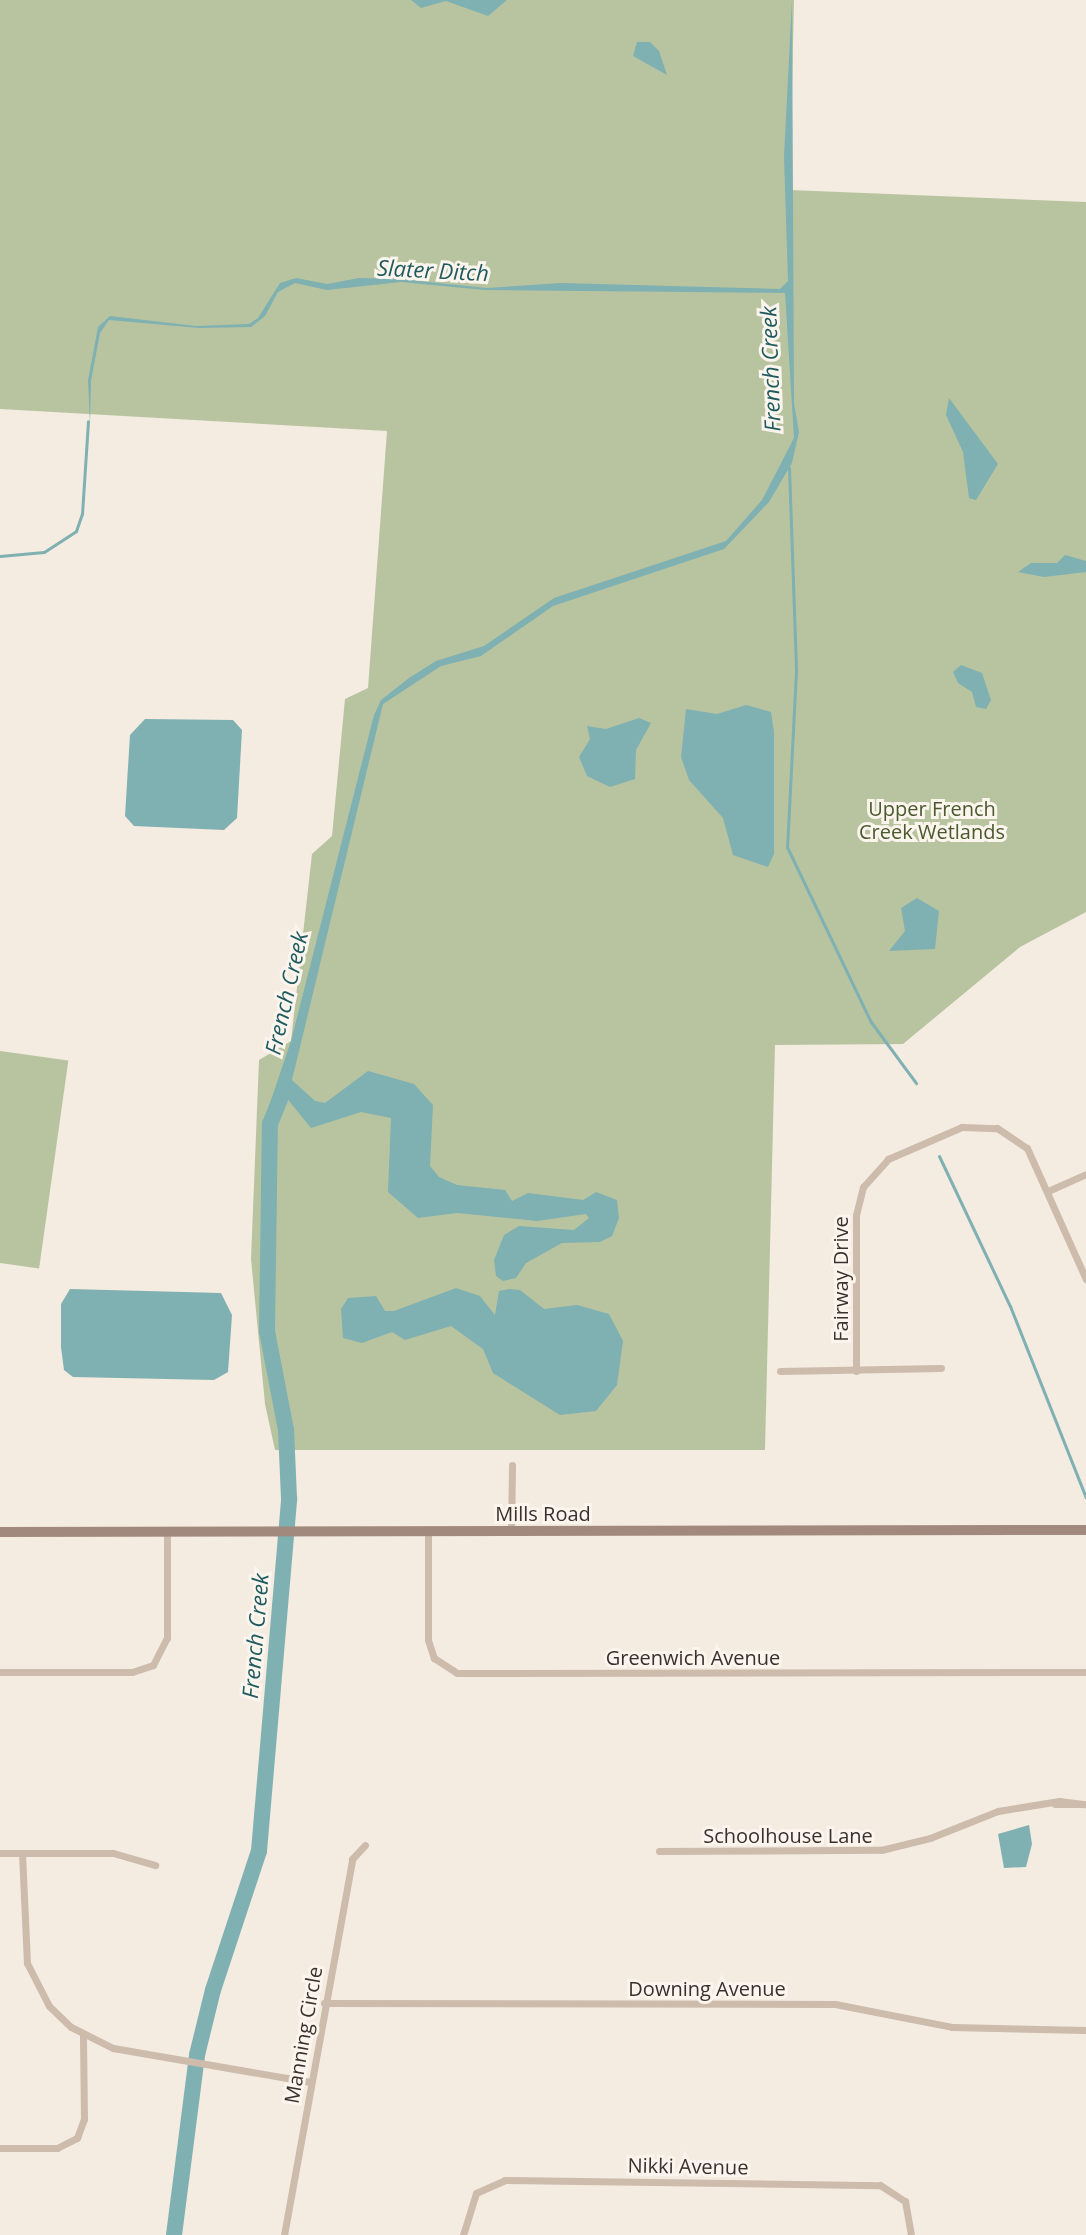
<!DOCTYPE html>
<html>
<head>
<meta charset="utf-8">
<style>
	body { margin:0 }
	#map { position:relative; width:1086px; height:2235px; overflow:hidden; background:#f4ebe1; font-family:"Open Sans",sans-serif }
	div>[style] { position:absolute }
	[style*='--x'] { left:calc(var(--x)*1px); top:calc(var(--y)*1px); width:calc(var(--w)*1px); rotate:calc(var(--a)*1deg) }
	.green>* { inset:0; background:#b8c4a0; transform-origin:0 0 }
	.water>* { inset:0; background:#7fb0b2 }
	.stream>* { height:3px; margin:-1.5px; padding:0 1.5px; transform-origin:1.5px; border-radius:1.5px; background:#7fb0b2 }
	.river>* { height:16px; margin:-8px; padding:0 8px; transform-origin:8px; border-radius:8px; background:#7fb0b2 }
	.street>* { height:7px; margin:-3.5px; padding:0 3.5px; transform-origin:3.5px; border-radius:3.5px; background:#cdbbac }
	.secondary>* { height:10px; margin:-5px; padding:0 5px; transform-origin:5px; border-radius:5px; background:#a18a7d }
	span { translate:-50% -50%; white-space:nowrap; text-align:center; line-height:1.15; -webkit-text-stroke:6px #fbf5ee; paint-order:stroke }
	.park-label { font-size:20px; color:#4a5a2e }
	.street-label { font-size:20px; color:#3b302b }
	.water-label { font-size:22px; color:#1f5a5e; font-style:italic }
</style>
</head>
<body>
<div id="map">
	<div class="green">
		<div style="clip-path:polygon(0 0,794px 0,790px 190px,1086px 202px,1086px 912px,1020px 947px,903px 1044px,775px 1045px,765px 1450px,275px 1450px,265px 1404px,251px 1259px,259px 1060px,291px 1041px,312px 854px,332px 836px,345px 699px,368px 688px,387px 431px,0 409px)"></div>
		<div style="left:0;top:1051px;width:69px;height:210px;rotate:8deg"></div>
	</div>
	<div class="water">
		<div style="clip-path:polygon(411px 0,507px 0,488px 16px,446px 1px,421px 8px)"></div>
		<div style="clip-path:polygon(792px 0,794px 403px,799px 432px,792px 463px,769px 502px,724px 549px,553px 606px,481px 656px,441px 666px,383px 704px,292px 1080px,315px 1101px,325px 1103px,368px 1071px,414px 1084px,433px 1105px,430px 1166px,439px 1177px,457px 1185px,505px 1190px,512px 1201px,528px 1193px,583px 1200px,596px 1192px,617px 1200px,619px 1218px,612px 1236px,600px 1242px,562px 1243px,526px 1263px,516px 1278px,503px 1281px,496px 1276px,494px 1260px,504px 1235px,519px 1226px,574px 1230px,589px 1218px,586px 1214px,537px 1221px,457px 1213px,418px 1218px,388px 1192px,391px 1118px,361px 1112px,311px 1128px,285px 1096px,276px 1120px,266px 1115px,291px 1041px,374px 715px,381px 700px,409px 678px,436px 661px,484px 646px,554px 598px,726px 541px,762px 500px,794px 438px,785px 293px,485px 290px,401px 282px,327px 290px,295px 283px,278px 292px,265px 316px,251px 327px,199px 328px,109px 320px,100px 333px,91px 381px,90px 424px,88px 380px,98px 327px,110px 316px,196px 326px,249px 324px,258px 318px,280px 283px,296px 278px,327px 284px,359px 278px,399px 279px,487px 288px,561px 283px,780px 289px,788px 281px,784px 157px)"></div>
		<div style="clip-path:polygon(637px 42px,650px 42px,659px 51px,667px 75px,633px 56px)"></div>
		<div style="clip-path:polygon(949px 398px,998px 464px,976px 500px,969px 498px,963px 452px,946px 415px)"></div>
		<div style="clip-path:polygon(1065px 555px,1086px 561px,1086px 572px,1044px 577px,1018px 572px,1031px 563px,1057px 563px)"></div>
		<div style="clip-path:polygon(961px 665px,982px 673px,991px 700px,986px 709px,976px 707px,972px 692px,958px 683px,953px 672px)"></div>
		<div style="clip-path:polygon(746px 705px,771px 712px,774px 732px,774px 854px,768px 867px,733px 855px,723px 818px,689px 780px,681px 757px,686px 709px,717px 714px)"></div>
		<div style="clip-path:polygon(639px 718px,651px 723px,636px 750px,635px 779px,610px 787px,587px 776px,579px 757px,590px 739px,587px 726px,606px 729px)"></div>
		<div style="clip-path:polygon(145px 719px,233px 720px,242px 730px,237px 818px,224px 830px,134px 826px,125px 816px,130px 735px)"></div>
		<div style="clip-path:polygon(917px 898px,939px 911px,935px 949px,889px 951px,905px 931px,901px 908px)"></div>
		<div style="clip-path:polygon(456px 1288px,480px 1296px,495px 1315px,499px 1291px,509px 1289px,520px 1290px,544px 1309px,577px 1305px,609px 1314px,623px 1341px,617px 1385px,596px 1411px,560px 1415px,493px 1373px,483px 1349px,451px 1326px,405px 1340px,392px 1332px,362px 1343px,343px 1338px,341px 1309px,348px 1298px,376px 1296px,385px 1311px,394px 1311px)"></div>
		<div style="clip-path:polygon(70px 1289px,221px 1293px,232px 1315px,228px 1372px,214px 1380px,73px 1377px,64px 1370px,61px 1347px,61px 1304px)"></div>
		<div style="clip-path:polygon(1029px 1825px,1032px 1844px,1026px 1867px,1004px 1868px,998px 1834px)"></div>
	</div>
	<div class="stream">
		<div style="--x:789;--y:468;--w:203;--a:88"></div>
		<div style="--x:796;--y:671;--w:176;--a:92.9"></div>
		<div style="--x:787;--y:847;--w:194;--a:64.4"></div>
		<div style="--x:871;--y:1022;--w:76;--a:53.6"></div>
		<div style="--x:0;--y:556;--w:44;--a:-5.2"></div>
		<div style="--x:44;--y:552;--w:38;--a:-33"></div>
		<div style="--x:76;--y:531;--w:18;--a:-71"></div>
		<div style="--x:82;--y:514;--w:93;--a:-86.3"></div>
		<div style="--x:939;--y:1156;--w:166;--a:64.7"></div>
		<div style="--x:1010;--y:1306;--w:206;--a:68.4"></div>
	</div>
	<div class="river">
		<div style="--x:174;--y:2235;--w:181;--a:-82.7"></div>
		<div style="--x:197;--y:2055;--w:67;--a:-76.2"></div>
		<div style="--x:213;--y:1990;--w:146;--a:-71.7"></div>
		<div style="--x:259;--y:1851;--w:354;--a:-85.1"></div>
		<div style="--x:289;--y:1498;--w:68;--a:-92.5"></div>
		<div style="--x:286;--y:1430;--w:101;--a:-100.9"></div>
		<div style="--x:267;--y:1331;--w:207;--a:-89.2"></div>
		<div style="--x:270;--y:1124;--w:27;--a:-68"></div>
	</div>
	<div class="street">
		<div style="--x:1048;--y:1191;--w:42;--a:-24.1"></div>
		<div style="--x:780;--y:1371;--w:161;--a:-1.1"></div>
		<div style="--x:856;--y:1371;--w:156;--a:-90"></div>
		<div style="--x:856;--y:1215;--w:29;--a:-76"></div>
		<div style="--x:863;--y:1187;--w:38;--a:-48"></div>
		<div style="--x:888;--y:1159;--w:81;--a:-23.4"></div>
		<div style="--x:962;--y:1127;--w:35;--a:2"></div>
		<div style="--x:997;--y:1128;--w:36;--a:34"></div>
		<div style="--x:1027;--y:1148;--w:144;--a:65.8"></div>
		<div style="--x:428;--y:1531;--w:109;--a:90"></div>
		<div style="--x:428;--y:1640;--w:19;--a:72"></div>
		<div style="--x:434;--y:1658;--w:27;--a:33"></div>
		<div style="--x:457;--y:1673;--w:629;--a:-0.09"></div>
		<div style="--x:511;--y:1531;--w:66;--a:-89.1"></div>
		<div style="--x:0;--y:1672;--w:132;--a:0"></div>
		<div style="--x:132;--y:1672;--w:22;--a:-18"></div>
		<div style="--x:153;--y:1665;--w:30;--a:-63"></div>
		<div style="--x:167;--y:1638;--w:107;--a:-90"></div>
		<div style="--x:659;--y:1851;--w:222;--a:-0.3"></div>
		<div style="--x:881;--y:1850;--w:50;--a:-13.8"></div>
		<div style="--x:930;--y:1838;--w:73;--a:-21.7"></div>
		<div style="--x:998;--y:1811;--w:62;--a:-9.3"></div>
		<div style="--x:1059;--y:1801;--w:26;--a:7"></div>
		<div style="--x:1085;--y:1804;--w:30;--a:180"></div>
		<div style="--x:0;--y:1853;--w:113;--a:0"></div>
		<div style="--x:113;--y:1853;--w:44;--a:15.9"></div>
		<div style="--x:22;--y:1853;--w:110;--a:87.4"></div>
		<div style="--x:27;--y:1963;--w:48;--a:62.9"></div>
		<div style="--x:49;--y:2006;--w:30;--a:44"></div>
		<div style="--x:71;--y:2027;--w:47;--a:26.6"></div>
		<div style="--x:113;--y:2048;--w:200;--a:9.8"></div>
		<div style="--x:324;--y:2003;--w:511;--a:0.11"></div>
		<div style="--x:835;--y:2004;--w:119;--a:11.1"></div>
		<div style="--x:952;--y:2027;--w:134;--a:1.3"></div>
		<div style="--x:0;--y:2148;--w:57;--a:0"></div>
		<div style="--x:57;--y:2148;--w:22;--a:-27"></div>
		<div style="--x:77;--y:2138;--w:20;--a:-70"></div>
		<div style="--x:84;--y:2119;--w:83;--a:-90.7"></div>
		<div style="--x:284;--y:2235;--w:382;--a:-79.7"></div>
		<div style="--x:352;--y:1859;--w:19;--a:-47"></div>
		<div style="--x:463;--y:2235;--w:44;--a:-72.8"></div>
		<div style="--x:476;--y:2193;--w:32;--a:-24"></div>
		<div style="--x:505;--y:2180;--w:375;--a:0.8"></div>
		<div style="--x:880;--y:2185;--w:30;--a:33"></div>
		<div style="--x:905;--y:2201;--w:35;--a:80"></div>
	</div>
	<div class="secondary">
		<div style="--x:0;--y:1532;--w:1086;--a:-0.11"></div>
	</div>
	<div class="park-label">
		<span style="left:932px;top:820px">Upper French<br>Creek Wetlands</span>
	</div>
	<div class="street-label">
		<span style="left:840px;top:1279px;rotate:-90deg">Fairway Drive</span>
		<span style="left:543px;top:1513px">Mills Road</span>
		<span style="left:693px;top:1657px">Greenwich Avenue</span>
		<span style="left:788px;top:1835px">Schoolhouse Lane</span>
		<span style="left:707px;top:1988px">Downing Avenue</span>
		<span style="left:303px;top:2035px;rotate:-80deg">Manning Circle</span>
		<span style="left:688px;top:2166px;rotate:1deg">Nikki Avenue</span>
	</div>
	<div class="water-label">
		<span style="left:433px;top:270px;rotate:3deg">Slater Ditch</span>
		<span style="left:770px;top:369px;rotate:-92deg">French Creek</span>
		<span style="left:286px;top:993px;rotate:-77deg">French Creek</span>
		<span style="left:255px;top:1636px;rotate:-85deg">French Creek</span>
	</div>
</div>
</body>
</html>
